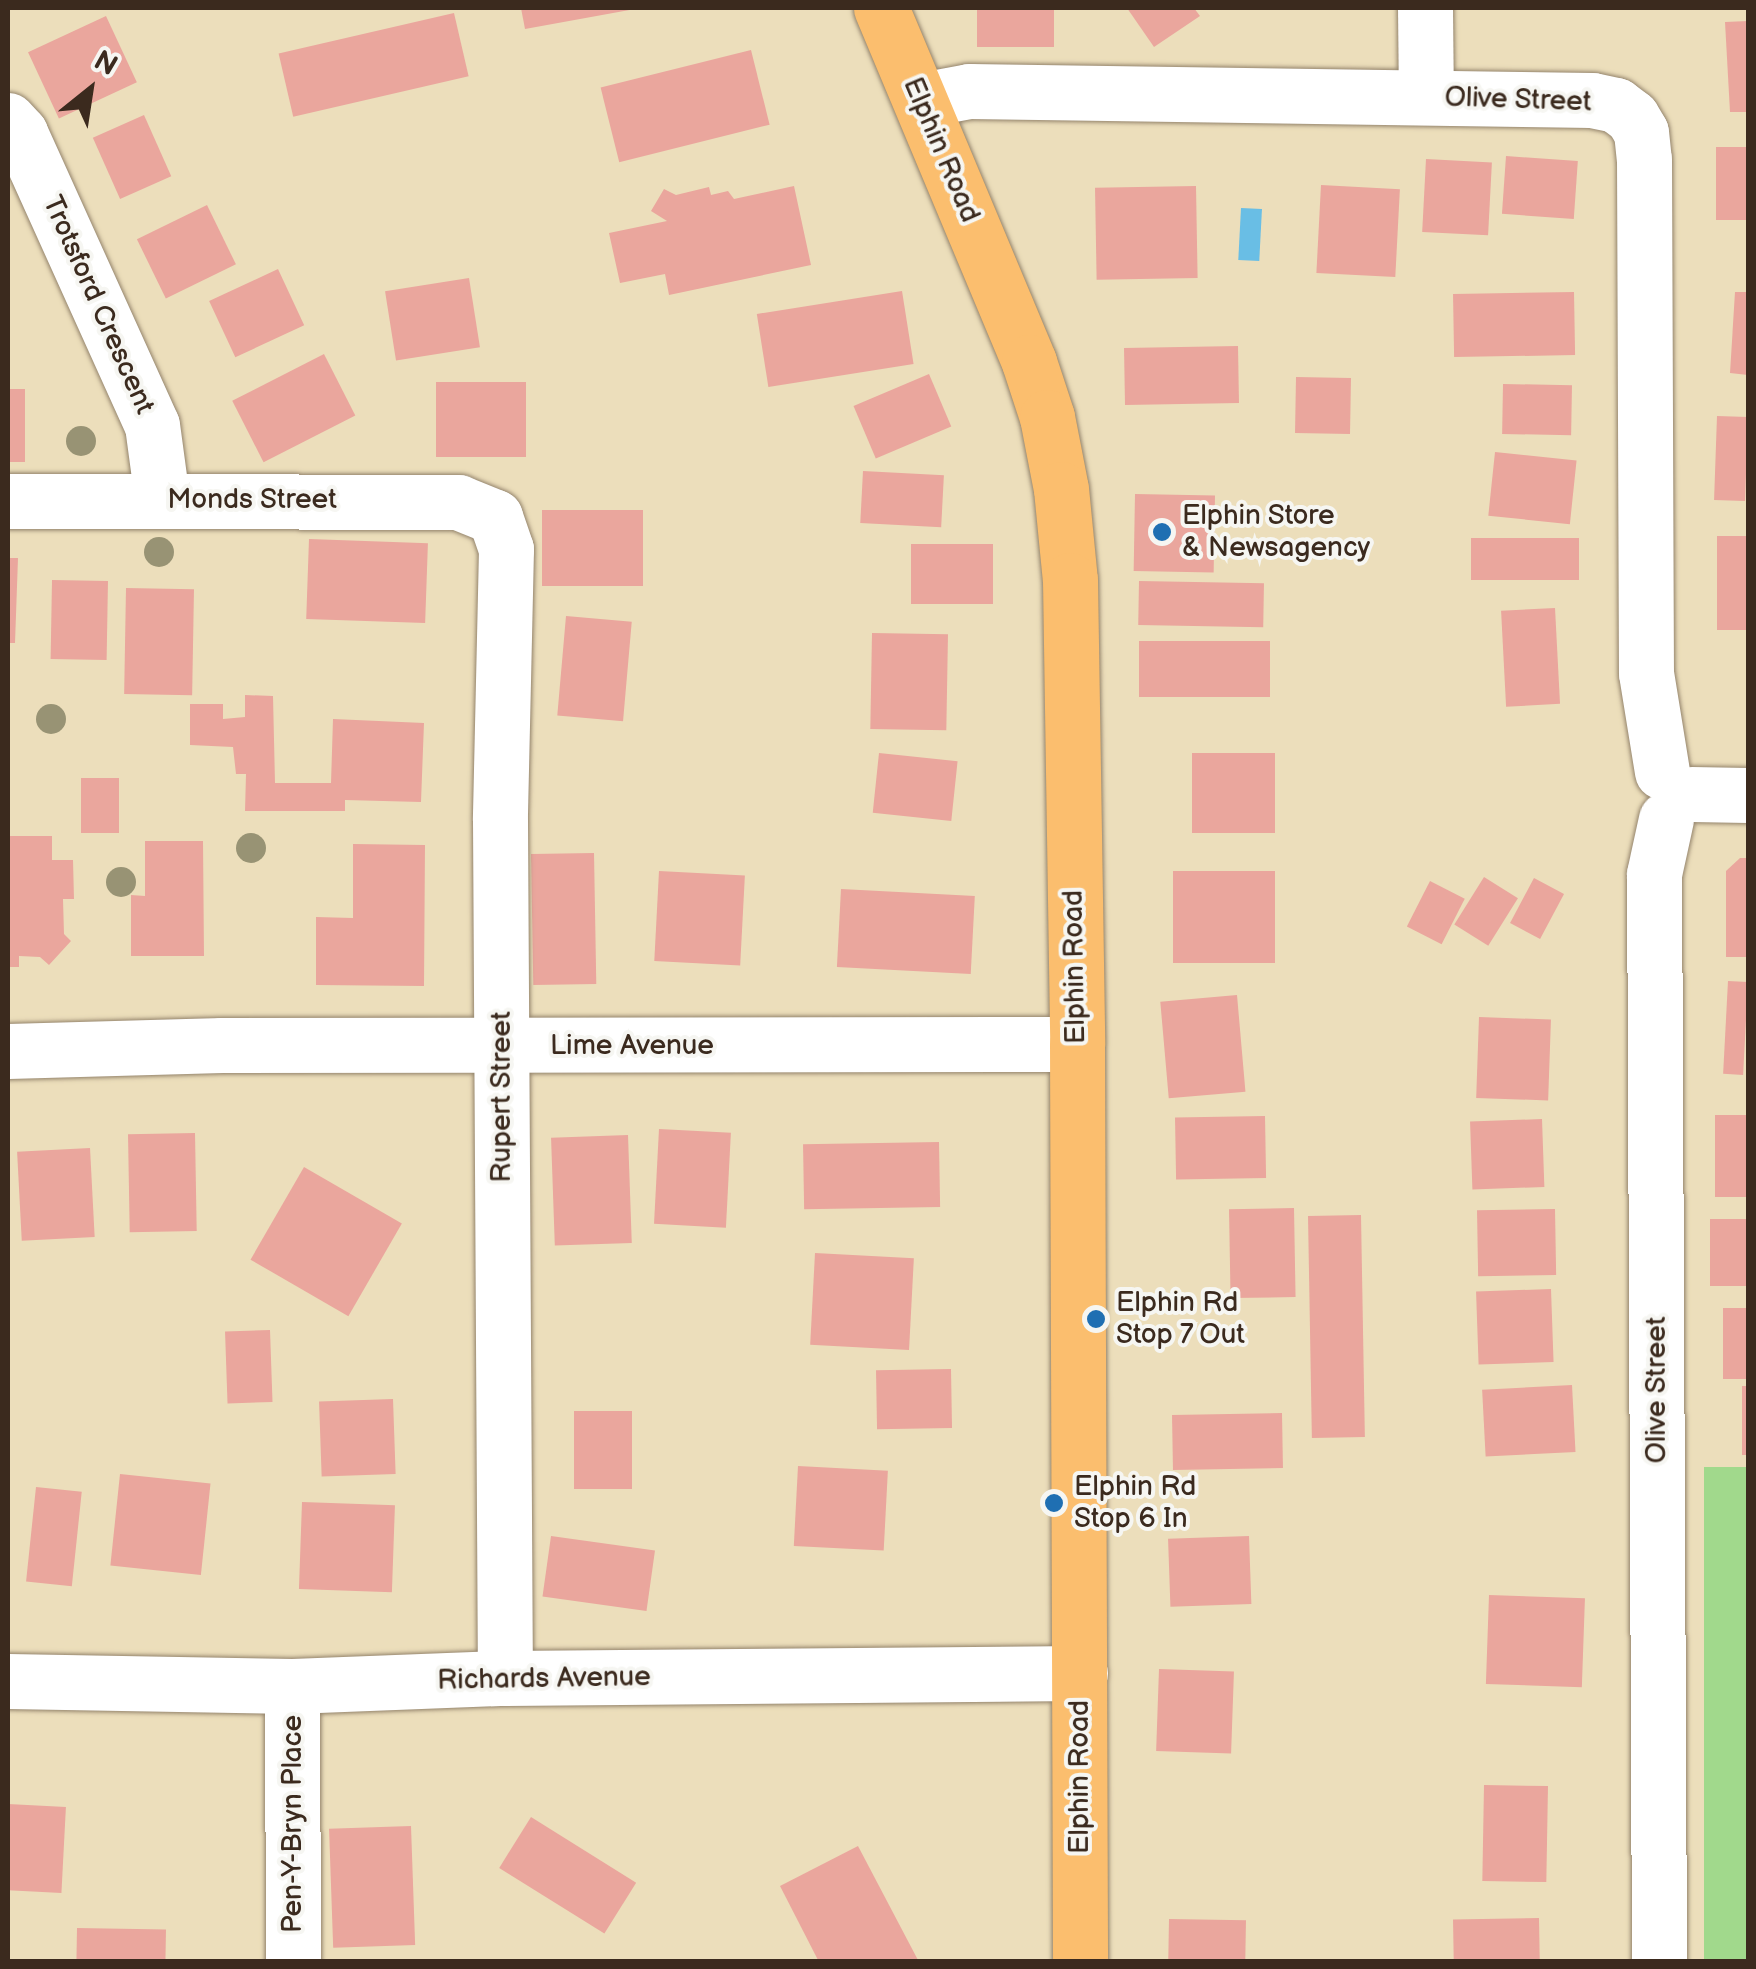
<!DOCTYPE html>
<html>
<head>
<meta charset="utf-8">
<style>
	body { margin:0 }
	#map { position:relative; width:1756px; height:1969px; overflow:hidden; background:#ecdebb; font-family:"Balsamiq Sans",sans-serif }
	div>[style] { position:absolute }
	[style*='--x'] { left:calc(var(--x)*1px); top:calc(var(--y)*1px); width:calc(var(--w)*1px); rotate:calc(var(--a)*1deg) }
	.green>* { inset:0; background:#a1d98c; transform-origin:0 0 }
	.water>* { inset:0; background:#69bee5; transform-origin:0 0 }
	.building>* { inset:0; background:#eaa69d; transform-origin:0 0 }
	.roads { filter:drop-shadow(0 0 2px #94846c) drop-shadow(0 0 2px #94846c) }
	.minor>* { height:55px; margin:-27.5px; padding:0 27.5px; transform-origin:27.5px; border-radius:27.5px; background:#fff }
	.highway>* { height:55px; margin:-27.5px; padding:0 27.5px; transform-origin:27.5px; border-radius:27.5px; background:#fbbe6e }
	.trees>* { width:30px; height:30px; margin:-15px; border-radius:50%; background:#989374 }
	.dots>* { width:28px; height:28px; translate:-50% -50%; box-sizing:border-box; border:5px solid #f6f6f2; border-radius:50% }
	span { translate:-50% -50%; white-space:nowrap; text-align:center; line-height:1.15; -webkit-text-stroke:8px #f6f6f2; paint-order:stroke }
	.street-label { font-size:28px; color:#3b2a1e }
	.poi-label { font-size:28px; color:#3b2a1e }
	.left { translate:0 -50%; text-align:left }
	.frame { position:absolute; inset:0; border:10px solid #3b2a1e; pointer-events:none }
	.north { position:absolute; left:40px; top:40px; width:100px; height:100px; -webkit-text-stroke:8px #f6f6f2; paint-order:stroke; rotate:30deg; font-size:28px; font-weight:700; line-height:40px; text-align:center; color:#3b2a1e }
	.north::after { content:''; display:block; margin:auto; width:35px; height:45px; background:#3b2a1e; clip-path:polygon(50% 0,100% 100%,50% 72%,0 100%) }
</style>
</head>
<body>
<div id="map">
	<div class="green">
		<div style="left:1748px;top:1467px;width:494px;height:44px;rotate:90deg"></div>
	</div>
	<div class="water">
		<div style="left:1241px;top:208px;width:21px;height:52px;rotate:3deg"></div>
	</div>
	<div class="building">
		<div style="clip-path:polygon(521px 8px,635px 8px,635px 9px,525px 29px)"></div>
		<div style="left:977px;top:8px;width:77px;height:39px"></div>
		<div style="clip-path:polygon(1127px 8px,1194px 8px,1200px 16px,1154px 47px)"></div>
		<div style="left:454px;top:13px;width:65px;height:180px;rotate:77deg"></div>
		<div style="left:106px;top:16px;width:73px;height:86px;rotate:65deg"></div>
		<div style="clip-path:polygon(1748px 21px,1748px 112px,1730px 112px,1725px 22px)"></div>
		<div style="left:751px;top:50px;width:77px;height:155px;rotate:76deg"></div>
		<div style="left:144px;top:115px;width:67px;height:56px;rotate:66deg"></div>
		<div style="left:1716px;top:147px;width:32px;height:73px"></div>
		<div style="left:1506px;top:156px;width:72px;height:58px;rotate:4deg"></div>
		<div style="left:1426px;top:159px;width:66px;height:73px;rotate:3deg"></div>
		<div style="left:1321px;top:185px;width:79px;height:88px;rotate:3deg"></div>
		<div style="clip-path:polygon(794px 186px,811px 265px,669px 295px,665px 274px,620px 283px,609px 233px,667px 221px,651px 211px,664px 189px,676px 195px,709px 187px,711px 195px,728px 191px,734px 199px)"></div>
		<div style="left:1196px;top:186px;width:92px;height:101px;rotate:89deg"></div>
		<div style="left:207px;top:205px;width:66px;height:78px;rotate:64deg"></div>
		<div style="left:278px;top:269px;width:62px;height:76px;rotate:65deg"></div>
		<div style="left:469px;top:278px;width:70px;height:85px;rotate:81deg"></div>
		<div style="left:902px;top:291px;width:74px;height:147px;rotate:81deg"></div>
		<div style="left:1574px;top:292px;width:63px;height:121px;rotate:89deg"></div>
		<div style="clip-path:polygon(1735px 292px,1748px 292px,1748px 375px,1730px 373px)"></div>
		<div style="left:1238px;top:346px;width:57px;height:114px;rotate:89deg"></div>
		<div style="left:324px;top:354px;width:69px;height:103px;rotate:63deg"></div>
		<div style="left:929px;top:374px;width:57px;height:82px;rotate:67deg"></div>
		<div style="left:1296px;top:377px;width:55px;height:56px;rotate:1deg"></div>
		<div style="left:436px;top:382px;width:90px;height:75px"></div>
		<div style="left:1503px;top:384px;width:69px;height:50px;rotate:1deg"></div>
		<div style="left:8px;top:389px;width:17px;height:73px"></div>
		<div style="left:1717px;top:416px;width:31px;height:84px;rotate:2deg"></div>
		<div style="left:1495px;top:452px;width:82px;height:64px;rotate:6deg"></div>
		<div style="left:863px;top:471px;width:81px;height:52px;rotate:3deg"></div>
		<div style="left:1135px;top:494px;width:80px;height:77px;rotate:1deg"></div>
		<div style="left:542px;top:510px;width:101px;height:76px"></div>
		<div style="left:1717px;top:536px;width:31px;height:94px"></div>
		<div style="left:1579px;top:538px;width:42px;height:108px;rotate:90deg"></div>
		<div style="left:309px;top:539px;width:119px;height:80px;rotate:2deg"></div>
		<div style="left:911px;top:544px;width:82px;height:60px"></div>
		<div style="clip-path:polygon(8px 558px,18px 558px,15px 643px,8px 643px)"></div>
		<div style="left:52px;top:580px;width:56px;height:79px;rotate:1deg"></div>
		<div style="left:1139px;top:581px;width:125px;height:44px;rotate:1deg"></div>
		<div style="left:126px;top:588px;width:68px;height:106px;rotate:1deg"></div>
		<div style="left:1555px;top:608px;width:96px;height:54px;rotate:87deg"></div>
		<div style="left:566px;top:616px;width:66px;height:100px;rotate:5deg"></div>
		<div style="left:872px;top:633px;width:76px;height:96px;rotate:1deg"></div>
		<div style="left:1139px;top:641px;width:131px;height:56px"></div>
		<div style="clip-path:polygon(245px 695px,273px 696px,275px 783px,331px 783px,333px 719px,424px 723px,421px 802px,345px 800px,345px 811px,245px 811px,246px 774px,236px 774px,233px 747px,190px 745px,190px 704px,223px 704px,223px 719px,245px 717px)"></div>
		<div style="left:879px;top:753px;width:79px;height:60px;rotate:6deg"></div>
		<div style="left:1192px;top:753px;width:83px;height:80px"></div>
		<div style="left:81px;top:778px;width:38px;height:55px"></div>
		<div style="clip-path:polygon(8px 836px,52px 836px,52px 860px,73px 860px,74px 899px,63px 899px,64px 934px,71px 941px,49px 965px,40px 957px,19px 956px,19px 967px,8px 967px)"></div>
		<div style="clip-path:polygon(145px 841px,203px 841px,204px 956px,131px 956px,131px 895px,145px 896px)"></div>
		<div style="clip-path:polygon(353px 844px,425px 845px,424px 986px,316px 985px,316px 917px,353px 918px)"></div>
		<div style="left:594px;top:853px;width:131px;height:63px;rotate:89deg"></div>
		<div style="clip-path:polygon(1740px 858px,1748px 858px,1748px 957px,1726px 957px,1726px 871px)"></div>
		<div style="left:659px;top:871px;width:86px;height:90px;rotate:3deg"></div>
		<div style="left:1173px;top:871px;width:102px;height:92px"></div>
		<div style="left:1484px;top:877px;width:40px;height:56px;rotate:32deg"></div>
		<div style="left:1534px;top:878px;width:34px;height:51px;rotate:28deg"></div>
		<div style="left:1430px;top:881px;width:39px;height:51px;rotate:27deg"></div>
		<div style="left:841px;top:889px;width:134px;height:78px;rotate:3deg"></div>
		<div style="left:1728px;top:981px;width:20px;height:93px;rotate:3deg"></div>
		<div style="left:1237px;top:995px;width:97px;height:77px;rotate:85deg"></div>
		<div style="left:1479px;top:1017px;width:72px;height:81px;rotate:2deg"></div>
		<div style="left:1715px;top:1115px;width:33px;height:82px"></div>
		<div style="left:1265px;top:1116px;width:62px;height:90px;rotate:89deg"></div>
		<div style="left:1542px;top:1119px;width:68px;height:72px;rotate:88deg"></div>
		<div style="left:659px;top:1129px;width:72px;height:95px;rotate:3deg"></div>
		<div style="left:195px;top:1133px;width:98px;height:67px;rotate:89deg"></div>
		<div style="left:628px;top:1135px;width:108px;height:77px;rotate:88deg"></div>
		<div style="left:939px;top:1142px;width:65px;height:136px;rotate:89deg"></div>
		<div style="left:90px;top:1148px;width:89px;height:73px;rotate:87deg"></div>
		<div style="left:304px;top:1167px;width:113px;height:107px;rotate:30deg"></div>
		<div style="left:1294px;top:1208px;width:89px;height:65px;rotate:89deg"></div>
		<div style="left:1555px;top:1209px;width:66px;height:78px;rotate:89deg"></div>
		<div style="left:1361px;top:1215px;width:222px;height:53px;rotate:89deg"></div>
		<div style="left:1710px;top:1219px;width:38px;height:67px"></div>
		<div style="left:815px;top:1253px;width:99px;height:92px;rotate:3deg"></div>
		<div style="left:1551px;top:1289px;width:73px;height:75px;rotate:88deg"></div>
		<div style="left:1723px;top:1308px;width:25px;height:71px"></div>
		<div style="left:270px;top:1330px;width:72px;height:45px;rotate:88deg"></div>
		<div style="left:951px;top:1369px;width:59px;height:75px;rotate:89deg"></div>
		<div style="left:1572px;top:1385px;width:67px;height:90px;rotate:87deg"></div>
		<div style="left:1742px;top:1386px;width:6px;height:69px"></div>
		<div style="left:393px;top:1399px;width:75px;height:74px;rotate:88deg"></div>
		<div style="left:574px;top:1411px;width:58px;height:78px"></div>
		<div style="left:1282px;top:1413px;width:55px;height:110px;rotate:89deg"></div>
		<div style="left:798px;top:1466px;width:90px;height:80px;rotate:3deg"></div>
		<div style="left:120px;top:1474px;width:91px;height:92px;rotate:6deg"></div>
		<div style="left:36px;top:1487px;width:46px;height:95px;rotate:6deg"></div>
		<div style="left:302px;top:1502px;width:93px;height:87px;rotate:2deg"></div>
		<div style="left:551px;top:1536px;width:105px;height:61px;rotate:8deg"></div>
		<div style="left:1249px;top:1536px;width:68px;height:81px;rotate:88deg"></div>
		<div style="left:1489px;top:1595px;width:96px;height:89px;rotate:2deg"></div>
		<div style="left:1159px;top:1669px;width:75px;height:82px;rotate:2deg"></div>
		<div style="left:1484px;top:1785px;width:64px;height:96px;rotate:1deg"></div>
		<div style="left:8px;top:1804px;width:58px;height:86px;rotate:3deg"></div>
		<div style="left:531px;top:1817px;width:124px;height:60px;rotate:32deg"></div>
		<div style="left:411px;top:1826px;width:119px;height:82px;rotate:88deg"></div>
		<div style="clip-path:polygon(858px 1846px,919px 1962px,819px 1962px,780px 1886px)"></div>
		<div style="left:1539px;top:1918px;width:44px;height:86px;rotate:89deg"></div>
		<div style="left:1169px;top:1919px;width:77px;height:43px;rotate:1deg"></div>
		<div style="left:77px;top:1928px;width:89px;height:34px;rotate:1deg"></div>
	</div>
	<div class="roads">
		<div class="minor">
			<div style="--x:1425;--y:8;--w:89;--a:89.4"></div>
			<div style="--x:921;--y:100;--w:49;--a:-10.6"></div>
			<div style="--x:969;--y:91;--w:623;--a:0.83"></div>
			<div style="--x:1592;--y:100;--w:25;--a:12"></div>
			<div style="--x:1616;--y:105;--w:20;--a:37"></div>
			<div style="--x:1632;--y:117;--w:17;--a:59"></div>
			<div style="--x:1641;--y:132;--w:27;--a:84"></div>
			<div style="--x:1644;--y:159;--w:514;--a:89.78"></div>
			<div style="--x:1646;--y:673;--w:100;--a:80.8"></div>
			<div style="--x:8;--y:120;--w:18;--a:47"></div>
			<div style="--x:20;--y:133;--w:320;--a:65.7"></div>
			<div style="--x:152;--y:425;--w:75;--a:82.3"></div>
			<div style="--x:8;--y:501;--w:450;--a:0.1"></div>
			<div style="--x:458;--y:502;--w:40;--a:22"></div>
			<div style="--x:495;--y:517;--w:34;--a:71"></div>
			<div style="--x:506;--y:549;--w:271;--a:91.3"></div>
			<div style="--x:500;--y:820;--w:858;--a:89.67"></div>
			<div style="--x:1691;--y:794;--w:57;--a:1"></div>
			<div style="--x:8;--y:1051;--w:214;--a:-1.6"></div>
			<div style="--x:222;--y:1045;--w:855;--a:-0.07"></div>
			<div style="--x:8;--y:1681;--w:284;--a:1"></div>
			<div style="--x:292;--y:1686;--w:213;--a:-2.2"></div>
			<div style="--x:505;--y:1678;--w:575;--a:-0.5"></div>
			<div style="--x:292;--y:1686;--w:276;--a:89.8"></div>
			<div style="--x:1659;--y:1962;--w:1088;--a:-90.26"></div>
			<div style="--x:1654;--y:874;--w:56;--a:-77.7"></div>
		</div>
		<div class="highway">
			<div style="--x:881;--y:8;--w:384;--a:67.3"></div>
			<div style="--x:1029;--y:362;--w:58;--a:71.9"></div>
			<div style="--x:1047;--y:417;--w:73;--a:79"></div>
			<div style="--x:1061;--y:489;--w:91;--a:84.4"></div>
			<div style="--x:1070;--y:580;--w:464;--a:89.1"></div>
			<div style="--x:1077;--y:1044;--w:918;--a:89.81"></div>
		</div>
	</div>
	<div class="trees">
		<div style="left:81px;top:441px"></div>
		<div style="left:159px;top:552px"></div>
		<div style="left:51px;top:719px"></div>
		<div style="left:251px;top:848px"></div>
		<div style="left:121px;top:882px"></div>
	</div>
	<div class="dots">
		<div style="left:1162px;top:532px;background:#1f6fb2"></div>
		<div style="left:1096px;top:1319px;background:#1f6fb2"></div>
		<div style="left:1054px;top:1503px;background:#1f6fb2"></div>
	</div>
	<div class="street-label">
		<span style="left:1518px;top:100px;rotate:2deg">Olive Street</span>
		<span style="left:941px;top:150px;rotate:67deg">Elphin Road</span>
		<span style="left:98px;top:305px;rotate:66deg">Trotsford Crescent</span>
		<span style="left:252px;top:500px">Monds Street</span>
		<span style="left:1075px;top:967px;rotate:-91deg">Elphin Road</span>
		<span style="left:632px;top:1046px">Lime Avenue</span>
		<span style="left:502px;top:1097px;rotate:-90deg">Rupert Street</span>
		<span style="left:1657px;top:1390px;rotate:-90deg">Olive Street</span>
		<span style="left:544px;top:1679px;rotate:-1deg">Richards Avenue</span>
		<span style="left:1080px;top:1777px;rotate:-90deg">Elphin Road</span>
		<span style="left:293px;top:1824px;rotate:-90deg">Pen-Y-Bryn Place</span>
	</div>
	<div class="poi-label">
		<span class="left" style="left:1182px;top:532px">Elphin Store<br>&amp; Newsagency</span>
		<span class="left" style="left:1116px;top:1319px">Elphin Rd<br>Stop 7 Out</span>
		<span class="left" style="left:1074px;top:1503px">Elphin Rd<br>Stop 6 In</span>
	</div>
	<div class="frame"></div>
	<div class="north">N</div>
</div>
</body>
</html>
